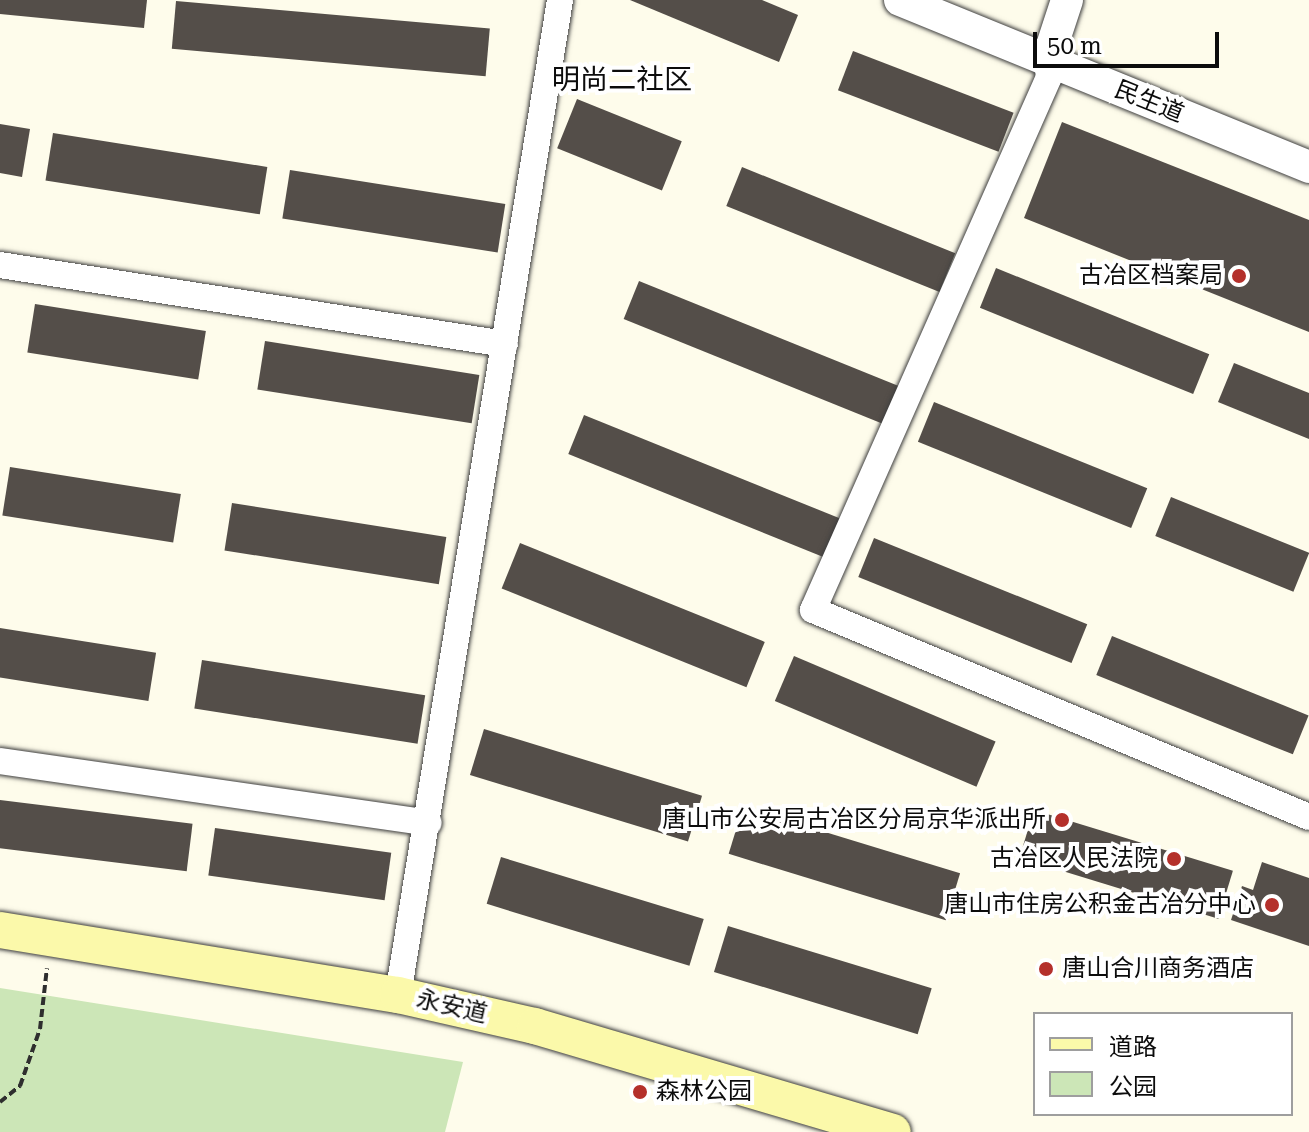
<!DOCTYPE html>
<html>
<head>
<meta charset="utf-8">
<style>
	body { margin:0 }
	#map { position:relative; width:1309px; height:1132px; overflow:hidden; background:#fefceb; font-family:"Roboto Serif","Noto Sans SC",serif }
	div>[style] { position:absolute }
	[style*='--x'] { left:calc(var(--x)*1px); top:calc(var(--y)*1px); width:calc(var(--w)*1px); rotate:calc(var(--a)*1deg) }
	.green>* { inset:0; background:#cce6b7 }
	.building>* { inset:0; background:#544e49; transform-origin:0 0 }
	.path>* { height:4px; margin-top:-2px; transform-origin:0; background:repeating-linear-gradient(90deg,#2e2e2e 0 8px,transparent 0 12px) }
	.roads { filter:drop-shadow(0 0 2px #3f3f3f) drop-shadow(0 0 2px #3f3f3f) }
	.minor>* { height:26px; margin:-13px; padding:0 13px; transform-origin:13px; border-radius:13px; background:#fff }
	.tertiary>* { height:32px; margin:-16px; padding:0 16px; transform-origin:16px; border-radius:16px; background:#fff }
	.secondary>* { height:36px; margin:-18px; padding:0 18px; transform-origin:18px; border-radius:18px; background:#fbf9aa }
	.dots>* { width:22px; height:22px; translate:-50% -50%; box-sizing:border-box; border:4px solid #fff; border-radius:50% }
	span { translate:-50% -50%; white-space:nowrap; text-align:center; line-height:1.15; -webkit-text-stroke:8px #fff; paint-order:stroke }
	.street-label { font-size:24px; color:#0c0c0c }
	.poi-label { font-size:24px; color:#0c0c0c }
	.right { translate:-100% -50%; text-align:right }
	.left { translate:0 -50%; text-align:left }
	.quarter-label { font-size:28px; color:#0c0c0c }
	.legend { position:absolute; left:1033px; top:1012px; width:260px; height:104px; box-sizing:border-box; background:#fff; border:2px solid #9e9e9e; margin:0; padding:10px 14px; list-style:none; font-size:24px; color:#0c0c0c }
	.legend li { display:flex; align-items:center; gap:16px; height:40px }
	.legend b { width:40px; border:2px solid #9e9e9e }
	.scale { position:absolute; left:1033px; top:32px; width:186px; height:36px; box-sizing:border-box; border:4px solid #0c0c0c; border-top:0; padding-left:10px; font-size:24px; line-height:28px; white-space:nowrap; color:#0c0c0c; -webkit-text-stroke:6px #fff; paint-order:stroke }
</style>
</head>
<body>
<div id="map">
	<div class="green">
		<div style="clip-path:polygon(0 988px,463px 1062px,445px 1132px,0 1132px)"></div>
	</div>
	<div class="building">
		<div style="clip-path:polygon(0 0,147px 0,144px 28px,0 14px)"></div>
		<div style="clip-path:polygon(630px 0,762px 0,798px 15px,779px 62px)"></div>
		<div style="left:176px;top:1px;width:315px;height:48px;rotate:5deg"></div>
		<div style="left:853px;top:51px;width:172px;height:42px;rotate:21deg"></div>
		<div style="left:577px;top:99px;width:113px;height:53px;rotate:22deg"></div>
		<div style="clip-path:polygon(1062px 122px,1309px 220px,1309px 332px,1024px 218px)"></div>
		<div style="clip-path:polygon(0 124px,30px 129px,22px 177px,0 173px)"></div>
		<div style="left:53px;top:133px;width:217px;height:48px;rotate:9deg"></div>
		<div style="left:742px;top:167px;width:230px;height:42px;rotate:22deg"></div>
		<div style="left:290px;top:170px;width:218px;height:49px;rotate:9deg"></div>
		<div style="left:996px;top:268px;width:230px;height:43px;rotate:22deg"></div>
		<div style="left:639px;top:281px;width:280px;height:41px;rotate:22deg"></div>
		<div style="left:35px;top:304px;width:173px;height:49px;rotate:9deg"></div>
		<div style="left:265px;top:341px;width:217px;height:49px;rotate:9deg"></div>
		<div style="clip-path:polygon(1234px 363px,1309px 393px,1309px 439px,1218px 402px)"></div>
		<div style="left:934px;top:402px;width:230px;height:43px;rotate:22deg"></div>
		<div style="left:584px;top:415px;width:281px;height:42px;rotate:22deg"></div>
		<div style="left:10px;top:467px;width:173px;height:49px;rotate:9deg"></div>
		<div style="left:1171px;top:497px;width:149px;height:42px;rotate:22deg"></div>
		<div style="left:232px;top:503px;width:217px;height:48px;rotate:9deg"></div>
		<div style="left:874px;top:538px;width:230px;height:42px;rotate:22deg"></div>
		<div style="left:520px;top:543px;width:264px;height:49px;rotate:22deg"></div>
		<div style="left:0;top:628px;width:158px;height:49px;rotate:9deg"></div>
		<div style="left:1112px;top:636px;width:212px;height:42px;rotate:22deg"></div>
		<div style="left:794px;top:656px;width:219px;height:49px;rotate:23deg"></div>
		<div style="left:202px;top:660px;width:226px;height:49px;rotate:9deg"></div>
		<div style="left:484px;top:729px;width:228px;height:48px;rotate:17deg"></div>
		<div style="left:0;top:800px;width:194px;height:48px;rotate:7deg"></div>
		<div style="left:743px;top:807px;width:227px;height:49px;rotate:17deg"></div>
		<div style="left:1034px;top:810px;width:208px;height:50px;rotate:17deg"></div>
		<div style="left:215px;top:828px;width:178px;height:48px;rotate:8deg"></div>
		<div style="left:501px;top:857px;width:212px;height:49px;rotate:17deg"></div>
		<div style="clip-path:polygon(1262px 862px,1309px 878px,1309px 946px,1231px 920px,1242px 886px,1253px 890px)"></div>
		<div style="left:728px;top:926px;width:213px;height:48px;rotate:17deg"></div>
	</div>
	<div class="path">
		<div style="--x:0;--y:1102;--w:26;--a:-39"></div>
		<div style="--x:20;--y:1086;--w:60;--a:-70.7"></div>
		<div style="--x:40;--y:1029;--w:61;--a:-83.5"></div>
	</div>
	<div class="roads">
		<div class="minor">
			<div style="--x:1047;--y:61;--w:16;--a:83"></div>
			<div style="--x:1049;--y:77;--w:583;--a:113.88"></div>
			<div style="--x:813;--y:610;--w:537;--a:22.65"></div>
			<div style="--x:0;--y:265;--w:511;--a:8.89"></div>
			<div style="--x:0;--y:761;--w:433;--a:8.2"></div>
			<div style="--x:398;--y:995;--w:1008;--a:-80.75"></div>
		</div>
		<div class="tertiary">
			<div style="--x:900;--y:0;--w:442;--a:22.2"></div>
			<div style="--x:1047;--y:61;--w:64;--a:-71.8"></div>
		</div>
		<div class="secondary">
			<div style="--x:0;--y:930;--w:403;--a:9.3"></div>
			<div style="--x:398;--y:995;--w:140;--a:12.8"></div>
			<div style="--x:535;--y:1026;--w:373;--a:16.5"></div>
		</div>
	</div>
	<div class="dots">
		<div style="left:1239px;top:276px;background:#b4302b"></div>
		<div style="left:1062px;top:820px;background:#b4302b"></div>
		<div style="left:1174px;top:859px;background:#b4302b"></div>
		<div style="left:1272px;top:905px;background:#b4302b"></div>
		<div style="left:1046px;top:969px;background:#b4302b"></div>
		<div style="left:640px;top:1092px;background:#b4302b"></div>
	</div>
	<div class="street-label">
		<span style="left:1149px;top:102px;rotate:22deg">民生道</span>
		<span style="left:452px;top:1007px;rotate:13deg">永安道</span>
	</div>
	<div class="poi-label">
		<span class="right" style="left:1223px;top:276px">古冶区档案局</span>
		<span class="right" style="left:1046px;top:820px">唐山市公安局古冶区分局京华派出所</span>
		<span class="right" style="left:1158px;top:859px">古冶区人民法院</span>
		<span class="right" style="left:1256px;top:905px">唐山市住房公积金古冶分中心</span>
		<span class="left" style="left:1062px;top:969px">唐山合川商务酒店</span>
		<span class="left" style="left:656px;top:1092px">森林公园</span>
	</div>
	<div class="quarter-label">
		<span style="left:622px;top:80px">明尚二社区</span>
	</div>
	<ul class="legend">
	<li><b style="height:10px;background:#fbf9aa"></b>道路</li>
	<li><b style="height:22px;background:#cce6b7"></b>公园</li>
	</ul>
	<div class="scale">50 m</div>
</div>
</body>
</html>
